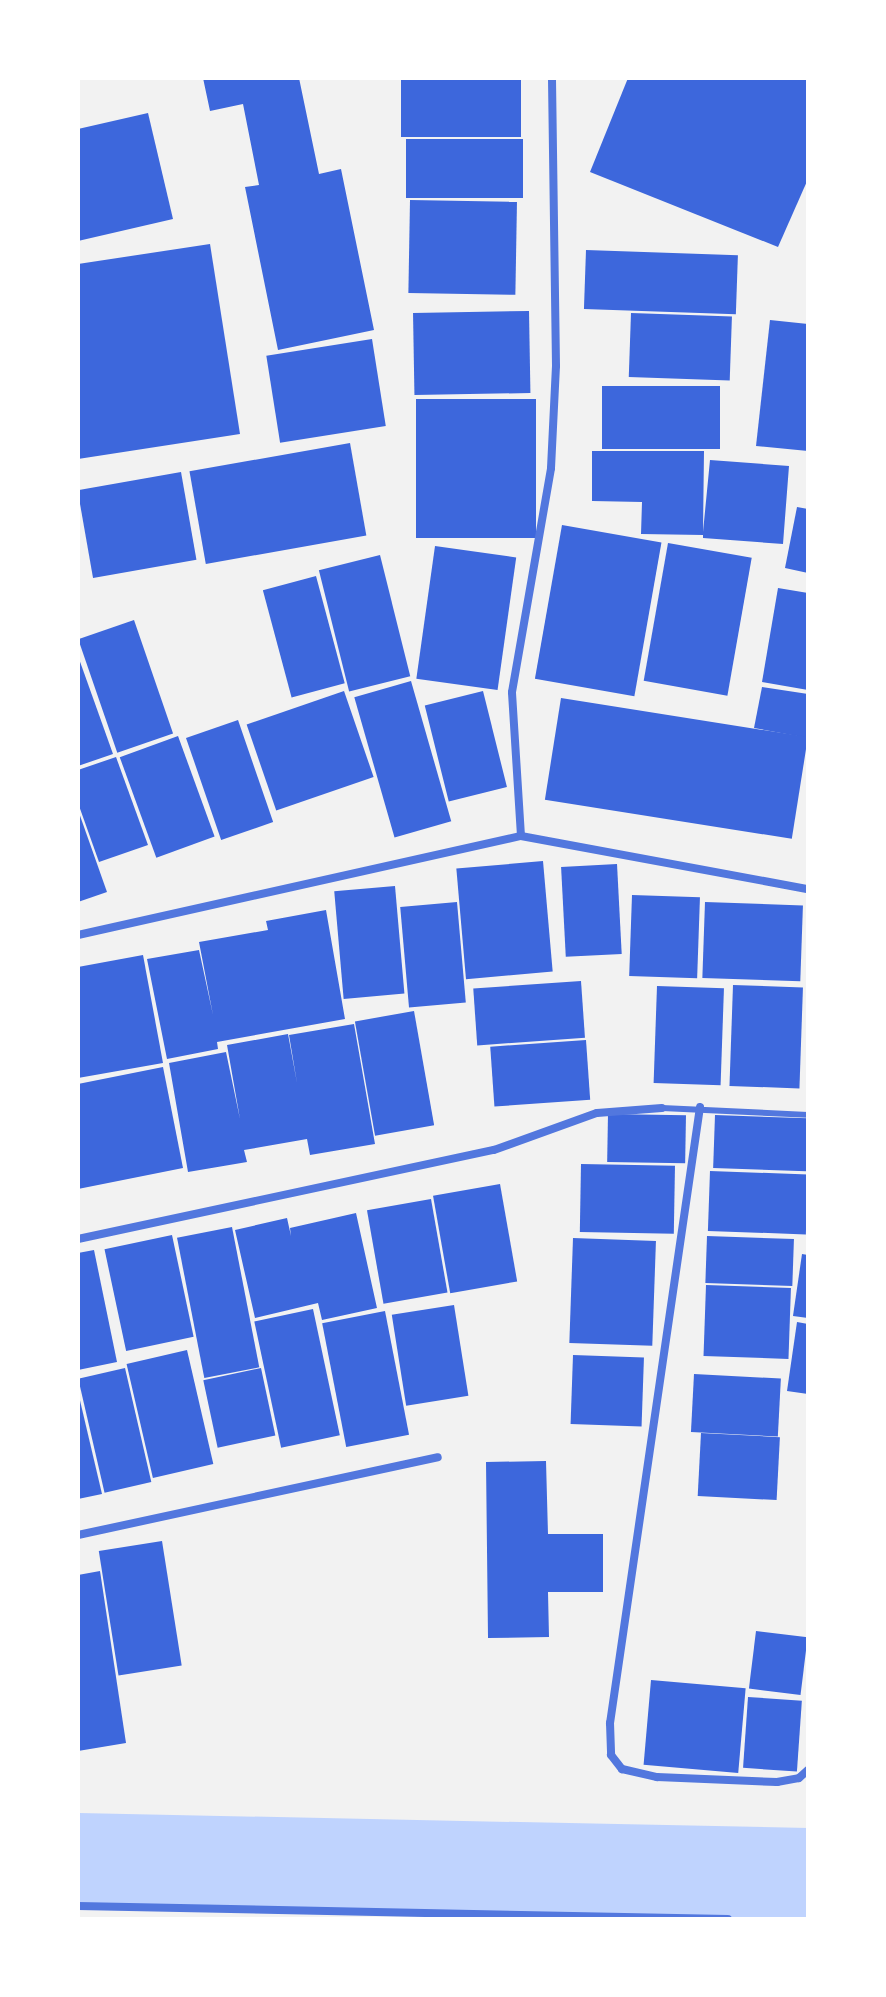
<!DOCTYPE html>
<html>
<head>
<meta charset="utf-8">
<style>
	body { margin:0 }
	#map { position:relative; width:886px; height:1997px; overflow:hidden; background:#f2f2f2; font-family:Roboto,sans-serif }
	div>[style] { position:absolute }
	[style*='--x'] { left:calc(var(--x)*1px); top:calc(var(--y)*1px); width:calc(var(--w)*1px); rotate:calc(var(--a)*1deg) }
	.river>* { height:92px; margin:-46px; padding:0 46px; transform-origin:46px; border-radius:46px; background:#bfd3fe }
	.building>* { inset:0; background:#3d67dc; transform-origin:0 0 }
	.service>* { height:6px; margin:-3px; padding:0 3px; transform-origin:3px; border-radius:3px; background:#5277de }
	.minor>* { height:8px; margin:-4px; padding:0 4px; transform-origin:4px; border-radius:4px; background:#5277de }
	span { translate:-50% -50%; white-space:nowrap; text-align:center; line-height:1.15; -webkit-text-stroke:8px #fff; paint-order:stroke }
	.frame { position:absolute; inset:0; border:80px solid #fff; pointer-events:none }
</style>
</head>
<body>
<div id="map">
	<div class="river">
		<div style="--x:78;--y:1859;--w:730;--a:1.18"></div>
	</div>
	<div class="building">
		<div style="clip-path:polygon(203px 78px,299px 78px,319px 174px,341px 169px,374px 330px,278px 350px,245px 187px,259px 185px,243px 104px,210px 111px)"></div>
		<div style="left:401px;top:78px;width:120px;height:59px"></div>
		<div style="clip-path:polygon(628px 78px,808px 78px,808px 179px,778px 247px,590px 172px)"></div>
		<div style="clip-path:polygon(148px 113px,173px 219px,78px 241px,78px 129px)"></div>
		<div style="left:523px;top:139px;width:59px;height:117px;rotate:90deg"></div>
		<div style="left:410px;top:200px;width:107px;height:93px;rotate:1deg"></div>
		<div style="clip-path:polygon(210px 244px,240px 434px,78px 459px,78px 264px)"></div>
		<div style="left:586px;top:250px;width:152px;height:59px;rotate:2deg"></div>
		<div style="left:529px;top:311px;width:82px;height:116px;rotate:89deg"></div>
		<div style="left:631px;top:313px;width:101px;height:64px;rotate:2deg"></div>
		<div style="clip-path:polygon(770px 320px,808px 324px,808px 451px,756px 446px)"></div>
		<div style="left:372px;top:339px;width:88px;height:107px;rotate:81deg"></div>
		<div style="left:602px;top:386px;width:118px;height:63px"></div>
		<div style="left:416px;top:399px;width:120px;height:139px"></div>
		<div style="left:350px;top:443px;width:94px;height:163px;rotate:80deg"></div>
		<div style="clip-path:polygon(592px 451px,704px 451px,703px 532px,710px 460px,789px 466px,783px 544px,703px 538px,703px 535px,641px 534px,642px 502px,592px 501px)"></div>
		<div style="left:181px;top:472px;width:89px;height:105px;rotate:80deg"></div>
		<div style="clip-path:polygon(797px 507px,808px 509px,808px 573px,785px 568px)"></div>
		<div style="left:562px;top:525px;width:101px;height:156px;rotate:10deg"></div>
		<div style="left:668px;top:543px;width:85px;height:140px;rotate:10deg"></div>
		<div style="left:435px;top:546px;width:82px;height:134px;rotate:8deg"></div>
		<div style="left:380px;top:555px;width:125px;height:63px;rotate:76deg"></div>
		<div style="left:316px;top:576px;width:111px;height:55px;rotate:75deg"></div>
		<div style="clip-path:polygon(778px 588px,808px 593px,808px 690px,762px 682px)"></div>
		<div style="left:134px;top:620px;width:120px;height:59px;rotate:71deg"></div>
		<div style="clip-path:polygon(78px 656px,113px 754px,78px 766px)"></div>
		<div style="left:411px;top:681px;width:146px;height:59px;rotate:74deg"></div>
		<div style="clip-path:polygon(762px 687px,808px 694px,808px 738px,754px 728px)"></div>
		<div style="left:344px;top:691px;width:91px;height:103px;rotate:71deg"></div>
		<div style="left:483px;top:691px;width:99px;height:60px;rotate:76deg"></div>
		<div style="left:561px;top:698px;width:250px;height:103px;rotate:9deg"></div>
		<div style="left:238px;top:720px;width:108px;height:55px;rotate:71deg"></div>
		<div style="left:178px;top:736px;width:107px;height:62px;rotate:70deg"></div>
		<div style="clip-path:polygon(116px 757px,148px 845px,99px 862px,78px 803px,78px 770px)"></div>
		<div style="clip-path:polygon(78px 810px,107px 892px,78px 902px)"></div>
		<div style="left:543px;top:861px;width:111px;height:87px;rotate:85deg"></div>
		<div style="left:617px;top:864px;width:90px;height:56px;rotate:87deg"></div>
		<div style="left:395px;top:886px;width:108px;height:61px;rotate:85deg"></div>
		<div style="left:632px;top:895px;width:68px;height:81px;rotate:2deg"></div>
		<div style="left:457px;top:902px;width:101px;height:57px;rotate:85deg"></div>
		<div style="left:705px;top:902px;width:98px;height:76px;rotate:2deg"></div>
		<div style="clip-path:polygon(326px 910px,345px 1019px,217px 1042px,218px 1049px,167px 1059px,147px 959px,199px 950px,213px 1015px,199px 942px,268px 930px,266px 921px)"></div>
		<div style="clip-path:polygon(143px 955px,163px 1063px,78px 1078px,78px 967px)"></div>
		<div style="left:581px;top:981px;width:57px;height:108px;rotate:86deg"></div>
		<div style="left:733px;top:985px;width:70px;height:101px;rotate:2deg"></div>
		<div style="left:657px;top:986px;width:67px;height:97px;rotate:2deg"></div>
		<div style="left:414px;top:1011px;width:116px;height:60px;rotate:80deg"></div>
		<div style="clip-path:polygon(354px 1024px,375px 1144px,310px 1155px,307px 1139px,244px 1150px,247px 1162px,188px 1172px,169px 1063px,226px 1052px,240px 1119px,227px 1045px,288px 1034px,297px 1083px,289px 1035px)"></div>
		<div style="left:586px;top:1040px;width:60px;height:96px;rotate:86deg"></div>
		<div style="clip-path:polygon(163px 1067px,183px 1168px,78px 1189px,78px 1084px)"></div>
		<div style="left:608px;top:1114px;width:78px;height:48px;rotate:1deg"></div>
		<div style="left:715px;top:1115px;width:93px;height:53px;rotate:2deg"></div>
		<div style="left:581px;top:1164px;width:94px;height:68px;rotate:1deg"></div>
		<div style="left:710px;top:1171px;width:98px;height:60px;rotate:2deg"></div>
		<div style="left:500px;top:1184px;width:99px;height:68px;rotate:80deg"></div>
		<div style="left:431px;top:1199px;width:95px;height:65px;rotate:80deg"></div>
		<div style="clip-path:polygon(356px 1213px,377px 1308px,322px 1320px,318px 1303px,255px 1318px,235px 1230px,287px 1218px,291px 1236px,290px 1228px)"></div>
		<div style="left:232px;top:1227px;width:143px;height:56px;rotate:79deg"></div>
		<div style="left:172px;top:1235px;width:104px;height:69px;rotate:78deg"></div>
		<div style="left:707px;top:1236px;width:87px;height:47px;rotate:2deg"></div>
		<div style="left:573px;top:1238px;width:83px;height:105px;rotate:2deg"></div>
		<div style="clip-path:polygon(94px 1250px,117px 1362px,78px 1370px,78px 1253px)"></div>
		<div style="clip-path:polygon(802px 1254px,808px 1255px,808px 1318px,793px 1316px)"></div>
		<div style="left:706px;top:1285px;width:85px;height:71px;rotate:2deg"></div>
		<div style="left:454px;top:1305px;width:92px;height:63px;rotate:81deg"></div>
		<div style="left:313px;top:1309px;width:129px;height:60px;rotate:78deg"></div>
		<div style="left:385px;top:1311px;width:126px;height:64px;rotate:79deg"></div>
		<div style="clip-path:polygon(797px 1322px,808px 1324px,808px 1394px,787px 1391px)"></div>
		<div style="left:187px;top:1350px;width:117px;height:62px;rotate:77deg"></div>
		<div style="left:573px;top:1355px;width:71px;height:69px;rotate:2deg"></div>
		<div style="left:125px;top:1368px;width:117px;height:48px;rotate:77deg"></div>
		<div style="left:261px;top:1368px;width:69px;height:59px;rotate:78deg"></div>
		<div style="left:694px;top:1374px;width:87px;height:58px;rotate:3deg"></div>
		<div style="clip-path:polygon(78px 1392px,102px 1494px,78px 1499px)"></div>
		<div style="left:701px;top:1433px;width:79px;height:63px;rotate:3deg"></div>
		<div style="clip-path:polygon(546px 1461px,548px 1534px,603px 1534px,603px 1592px,548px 1592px,549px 1637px,488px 1638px,486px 1462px)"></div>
		<div style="left:162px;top:1541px;width:126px;height:64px;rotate:81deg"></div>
		<div style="clip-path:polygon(100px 1571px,126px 1743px,78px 1751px,78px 1575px)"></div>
		<div style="left:756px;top:1631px;width:52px;height:58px;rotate:7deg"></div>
		<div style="left:651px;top:1680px;width:95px;height:85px;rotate:5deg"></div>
		<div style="left:748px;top:1697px;width:54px;height:71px;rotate:4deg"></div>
	</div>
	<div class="service">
		<div style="--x:662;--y:1108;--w:146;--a:2.7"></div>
	</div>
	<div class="minor">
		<div style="--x:521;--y:836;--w:144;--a:-93.6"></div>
		<div style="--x:512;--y:692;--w:227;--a:-80.1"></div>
		<div style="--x:551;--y:468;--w:102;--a:-87.2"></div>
		<div style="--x:556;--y:366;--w:288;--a:-90.8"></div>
		<div style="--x:78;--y:935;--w:454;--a:-12.6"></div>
		<div style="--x:521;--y:836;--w:292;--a:10.5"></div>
		<div style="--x:700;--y:1107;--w:623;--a:98.31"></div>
		<div style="--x:610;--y:1723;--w:32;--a:88"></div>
		<div style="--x:611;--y:1755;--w:18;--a:52"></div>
		<div style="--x:622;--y:1769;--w:36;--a:13"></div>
		<div style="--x:657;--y:1777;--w:120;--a:2.4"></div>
		<div style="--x:777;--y:1782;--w:22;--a:-10"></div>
		<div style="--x:799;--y:1778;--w:12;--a:-42"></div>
		<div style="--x:78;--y:1239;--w:425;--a:-12.1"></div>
		<div style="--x:494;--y:1150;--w:109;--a:-19.8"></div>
		<div style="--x:597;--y:1113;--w:65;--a:-4.4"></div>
		<div style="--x:78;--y:1535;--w:368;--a:-12.2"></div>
		<div style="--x:78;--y:1906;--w:650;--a:1.15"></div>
	</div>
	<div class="frame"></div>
</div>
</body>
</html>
